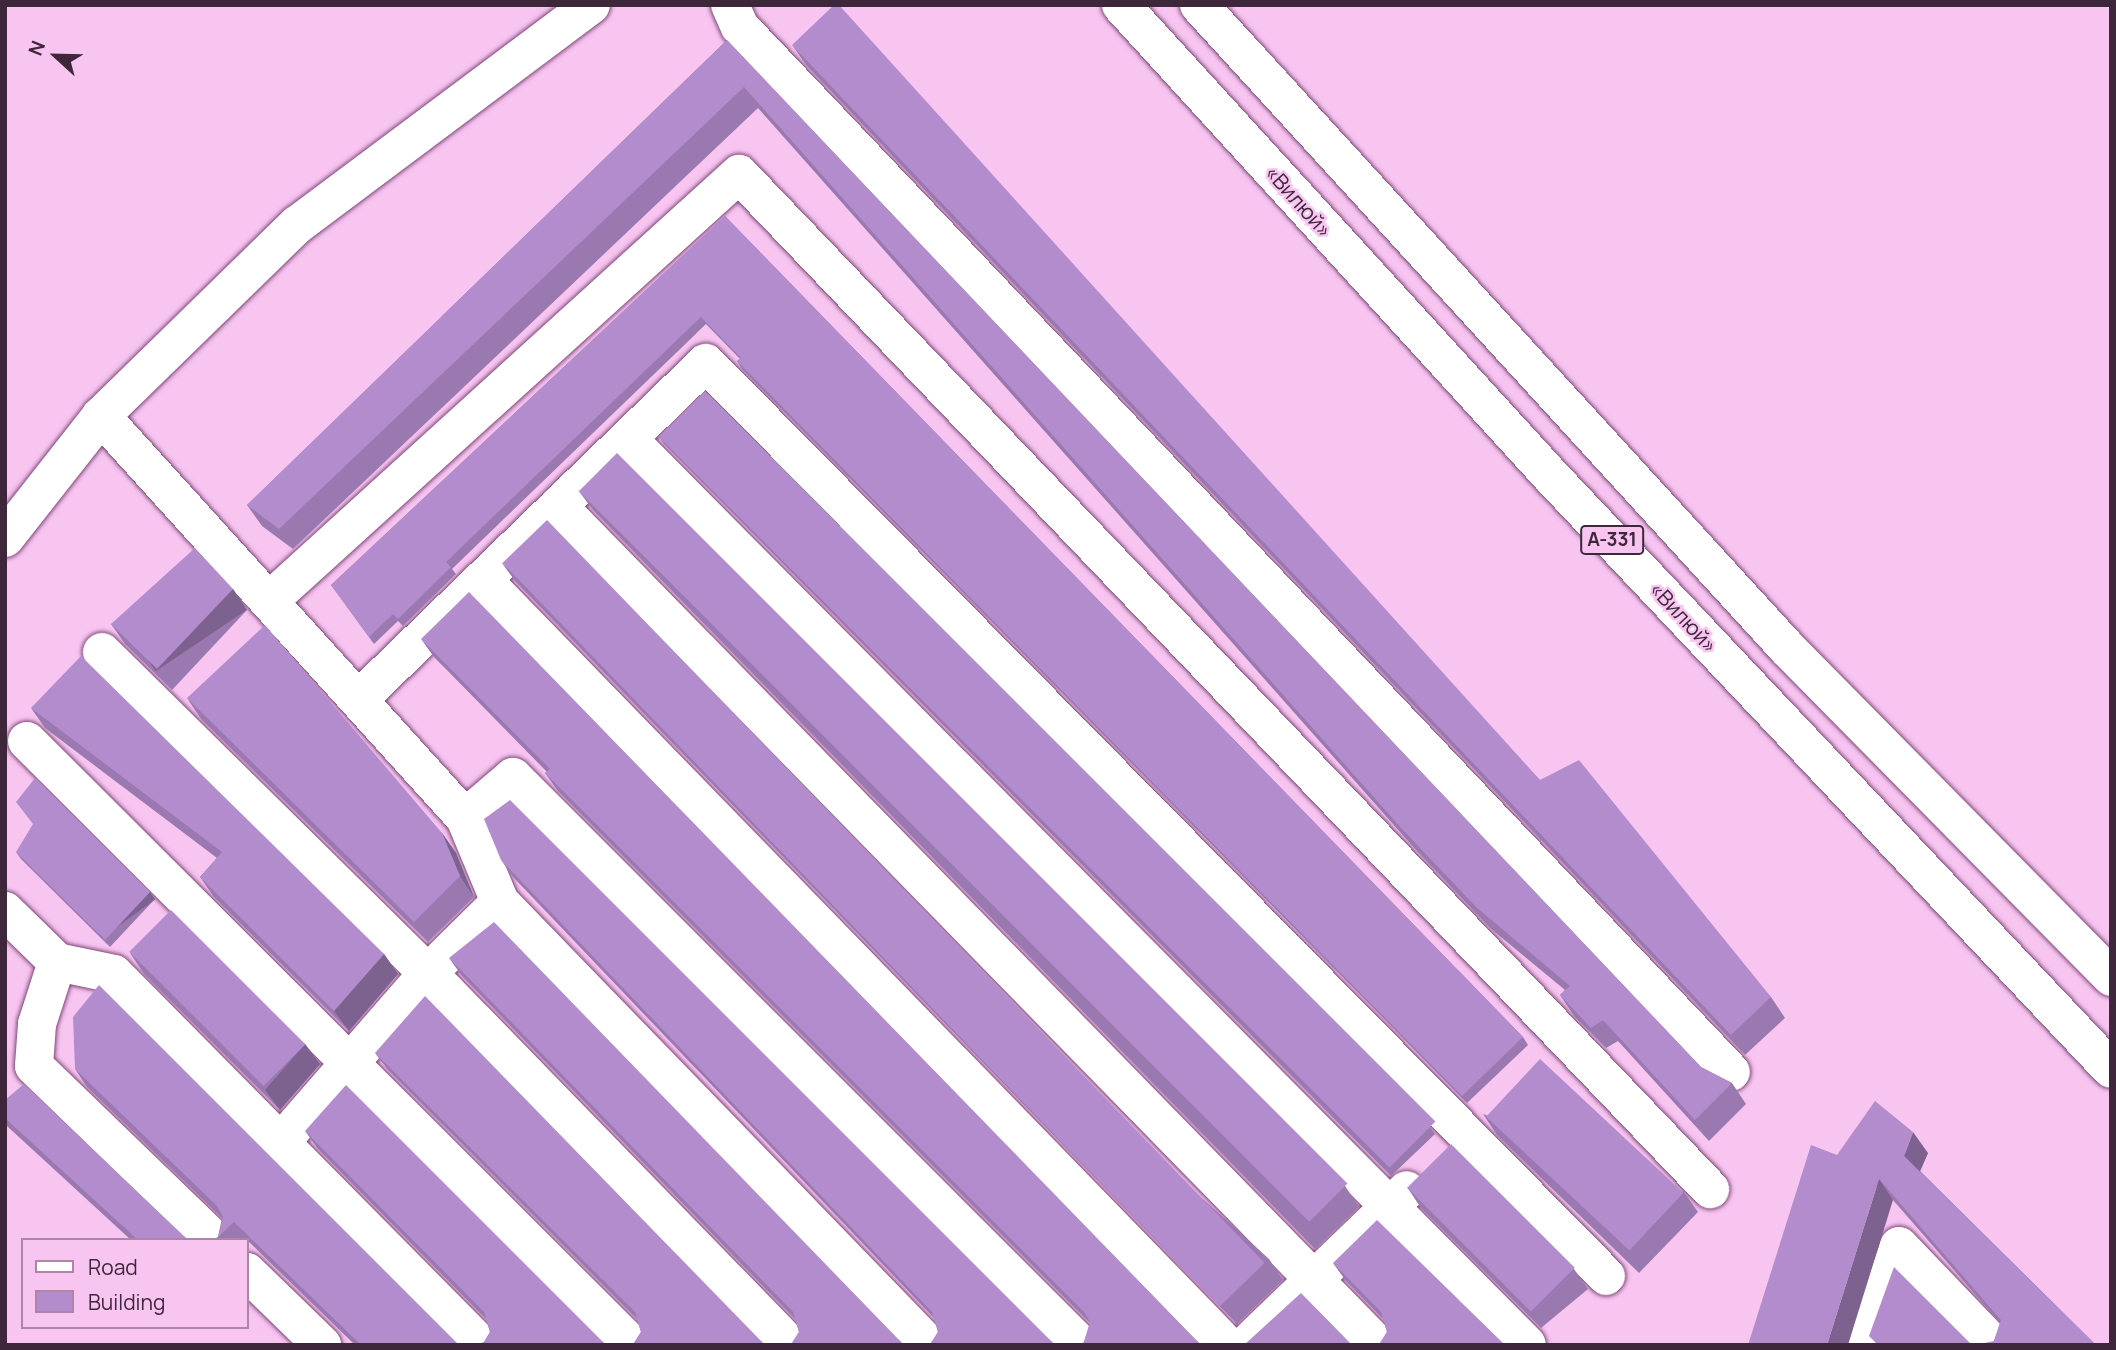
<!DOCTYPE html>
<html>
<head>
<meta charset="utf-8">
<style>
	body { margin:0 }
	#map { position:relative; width:2116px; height:1350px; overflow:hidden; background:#f8c5f1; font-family:Manrope,sans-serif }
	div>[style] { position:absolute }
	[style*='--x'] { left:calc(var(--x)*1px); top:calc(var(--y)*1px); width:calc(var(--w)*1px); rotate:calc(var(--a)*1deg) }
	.roads { filter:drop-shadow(0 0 2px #7e4678) drop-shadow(0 0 2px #7e4678) }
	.minor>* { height:38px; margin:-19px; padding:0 19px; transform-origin:19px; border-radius:19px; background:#fff }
	.highway>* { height:38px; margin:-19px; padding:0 19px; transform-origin:19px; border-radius:19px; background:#fff }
	.wall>* { inset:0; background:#9a78b0 }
	.shaded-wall>* { inset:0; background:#7d6290; transform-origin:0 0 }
	.building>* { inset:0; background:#b38ccd; transform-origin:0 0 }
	span { translate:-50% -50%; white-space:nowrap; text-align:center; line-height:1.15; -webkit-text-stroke:5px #f8c5f1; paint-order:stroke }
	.shield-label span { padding:2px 5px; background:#f8c5f1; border:2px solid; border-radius:5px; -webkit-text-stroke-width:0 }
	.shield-label { font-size:19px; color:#3e263b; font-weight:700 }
	.street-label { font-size:21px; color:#3e263b }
	.frame { position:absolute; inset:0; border:7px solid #3e263b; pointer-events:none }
	.legend { position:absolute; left:21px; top:1238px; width:228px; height:91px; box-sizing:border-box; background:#f8c5f1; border:2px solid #ae85a8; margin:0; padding:9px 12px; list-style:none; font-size:21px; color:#3e263b }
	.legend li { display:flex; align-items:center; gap:14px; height:35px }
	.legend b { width:35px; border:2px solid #ae85a8 }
	.north { position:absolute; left:21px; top:21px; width:70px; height:70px; -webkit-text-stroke:5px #f8c5f1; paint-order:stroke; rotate:292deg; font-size:19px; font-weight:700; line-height:28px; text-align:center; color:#3e263b }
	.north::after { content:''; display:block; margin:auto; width:24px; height:32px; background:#3e263b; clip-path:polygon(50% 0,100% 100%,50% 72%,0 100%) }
</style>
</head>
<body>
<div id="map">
	<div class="roads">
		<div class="minor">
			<div style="--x:730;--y:5;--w:24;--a:66"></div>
			<div style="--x:740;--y:27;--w:1440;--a:46.52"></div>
			<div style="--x:101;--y:416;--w:542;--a:47.84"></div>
			<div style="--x:465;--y:818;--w:63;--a:-40.5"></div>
			<div style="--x:513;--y:777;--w:803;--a:45"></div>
			<div style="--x:628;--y:439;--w:1276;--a:45.22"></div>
			<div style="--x:558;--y:506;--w:1173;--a:45.66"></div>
			<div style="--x:5;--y:538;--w:155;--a:-51.8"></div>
			<div style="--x:101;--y:416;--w:274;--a:-44.3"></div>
			<div style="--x:297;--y:225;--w:367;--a:-36.8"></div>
			<div style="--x:483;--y:580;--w:1067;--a:45.8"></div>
			<div style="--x:269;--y:601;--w:635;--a:-42.26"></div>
			<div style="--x:739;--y:174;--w:1405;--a:46.27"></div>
			<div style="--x:102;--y:652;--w:458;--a:44.6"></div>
			<div style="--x:428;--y:973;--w:101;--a:-44.6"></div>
			<div style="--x:500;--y:902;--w:91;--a:-112.6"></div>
			<div style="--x:358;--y:700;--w:484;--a:-44.1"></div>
			<div style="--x:706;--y:363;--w:1282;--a:45.41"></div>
			<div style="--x:27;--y:741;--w:855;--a:44.95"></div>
			<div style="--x:500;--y:902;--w:617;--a:45.92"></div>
			<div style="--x:5;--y:911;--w:73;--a:44.4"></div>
			<div style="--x:57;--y:962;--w:65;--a:107.9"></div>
			<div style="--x:37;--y:1024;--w:42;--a:94.1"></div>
			<div style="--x:34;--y:1066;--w:250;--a:44"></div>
			<div style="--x:57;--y:962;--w:58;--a:11.9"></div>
			<div style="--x:114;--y:974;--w:522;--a:45.31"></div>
			<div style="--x:281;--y:1142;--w:224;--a:-49"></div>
			<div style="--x:428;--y:973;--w:519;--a:45.78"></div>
			<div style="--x:247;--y:1272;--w:105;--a:44.2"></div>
			<div style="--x:1251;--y:1340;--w:216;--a:-43.9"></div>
			<div style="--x:1866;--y:1345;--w:104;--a:-71.6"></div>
			<div style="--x:1899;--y:1246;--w:137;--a:46.2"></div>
		</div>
		<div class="highway">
			<div style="--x:1121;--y:5;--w:635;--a:47.62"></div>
			<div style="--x:1549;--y:474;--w:818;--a:46.63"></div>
			<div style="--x:1199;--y:5;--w:871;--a:47.56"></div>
			<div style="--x:1787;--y:648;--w:462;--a:45.4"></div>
		</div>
	</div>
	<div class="wall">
		<div style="clip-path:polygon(727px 40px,1701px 1067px,1732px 1083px,1746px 1104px,1709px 1141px,1618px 1041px,1606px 1048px,1574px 1016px,1560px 995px,1565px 990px,1490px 928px,1416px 850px,758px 108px,293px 549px,262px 526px,247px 505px)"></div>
		<div style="clip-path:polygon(792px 45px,1540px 780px,1771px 997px,1785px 1018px,1745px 1055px,807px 66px)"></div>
		<div style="clip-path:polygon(725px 216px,1523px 1037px,1528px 1045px,1467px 1103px,742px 369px,737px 361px,740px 359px,706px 324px,452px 569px,456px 574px,403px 626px,398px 621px,374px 644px,331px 585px)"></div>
		<div style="clip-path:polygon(659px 437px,1430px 1127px,1435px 1134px,1391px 1176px,664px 444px)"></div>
		<div style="clip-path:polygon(578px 490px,1345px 1186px,1359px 1207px,1315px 1249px,593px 510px)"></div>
		<div style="clip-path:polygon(501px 562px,1269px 1259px,1283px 1280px,1237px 1324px,516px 582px)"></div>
		<div style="clip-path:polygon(233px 589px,247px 610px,172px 690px,125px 644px,111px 624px)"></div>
		<div style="clip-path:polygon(421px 639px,1199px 1343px,1084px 1342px,1090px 1323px,558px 791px,545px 773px,547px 772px,434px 657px)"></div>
		<div style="clip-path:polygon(187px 698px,442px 833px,456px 853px,474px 897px,428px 942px,201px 719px)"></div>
		<div style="clip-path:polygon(31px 708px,384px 954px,398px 974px,349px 1031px,214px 897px,200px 877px,217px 858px,45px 728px)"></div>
		<div style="clip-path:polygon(16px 852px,155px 899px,110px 947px,21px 859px)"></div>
		<div style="clip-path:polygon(501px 860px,1053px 1343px,931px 1343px,938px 1332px,934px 1318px,514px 878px)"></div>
		<div style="clip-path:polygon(130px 953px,305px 1044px,320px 1064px,280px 1110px,144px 974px)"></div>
		<div style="clip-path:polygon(449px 958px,901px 1342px,792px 1343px,799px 1332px,795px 1319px,462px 976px)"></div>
		<div style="clip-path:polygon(375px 1053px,762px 1342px,634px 1343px,641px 1332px,637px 1319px,388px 1070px)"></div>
		<div style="clip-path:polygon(75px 1069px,459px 1345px,355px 1345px,247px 1240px,212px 1240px,218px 1237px,222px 1218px,87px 1087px)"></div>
		<div style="clip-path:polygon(5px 1100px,186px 1238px,194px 1240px,131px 1240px,8px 1127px,5px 1123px)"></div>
		<div style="clip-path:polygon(1483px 1114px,1684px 1192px,1698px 1212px,1639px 1273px,1497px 1135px)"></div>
		<div style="clip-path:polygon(305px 1131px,604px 1343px,484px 1342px,490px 1332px,486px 1319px,318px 1149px)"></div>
		<div style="clip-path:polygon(1928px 1153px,1920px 1171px,2096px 1345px,1994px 1341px,2000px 1323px,1893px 1200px,1837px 1155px)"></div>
		<div style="clip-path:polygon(1407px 1187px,1574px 1269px,1588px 1289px,1541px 1328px,1421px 1208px)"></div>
		<div style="clip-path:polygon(1333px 1263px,1505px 1345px,1380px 1343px,1387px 1332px,1383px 1319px,1346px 1281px)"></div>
	</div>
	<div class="shaded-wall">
		<div style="left:233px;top:589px;width:25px;height:110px;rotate:56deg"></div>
		<div style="clip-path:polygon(442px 833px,456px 853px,474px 897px,460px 876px)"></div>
		<div style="left:150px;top:892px;width:9px;height:66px;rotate:54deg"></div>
		<div style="clip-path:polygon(384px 954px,398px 974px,349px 1031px,334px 1011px)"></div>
		<div style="clip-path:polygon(305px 1044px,320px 1064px,280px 1110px,265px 1090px)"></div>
		<div style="clip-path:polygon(1913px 1132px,1928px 1153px,1918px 1176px,1904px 1156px)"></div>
		<div style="clip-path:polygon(1879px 1179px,1893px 1200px,1848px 1345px,1827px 1345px)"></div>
	</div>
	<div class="building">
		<div style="clip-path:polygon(834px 5px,839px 5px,1540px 780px,1579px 760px,1771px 997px,1731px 1035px,792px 45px)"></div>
		<div style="clip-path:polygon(727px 40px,1701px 1067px,1732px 1083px,1695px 1120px,1603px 1020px,1591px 1028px,1560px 995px,1570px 986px,1476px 907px,1402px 829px,744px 87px,279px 529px,247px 505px)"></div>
		<div style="clip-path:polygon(725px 216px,1523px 1037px,1462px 1096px,737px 361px,741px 358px,701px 317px,446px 562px,451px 567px,398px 619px,393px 614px,369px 637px,331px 585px)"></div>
		<div style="left:705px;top:391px;width:1033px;height:65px;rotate:45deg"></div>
		<div style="left:617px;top:453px;width:1033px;height:54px;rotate:45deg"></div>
		<div style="left:547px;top:520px;width:1033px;height:62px;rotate:46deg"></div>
		<div style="clip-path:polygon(195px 548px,233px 589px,157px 669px,111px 624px)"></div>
		<div style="clip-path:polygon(469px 592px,1199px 1343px,1215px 1345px,1080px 1345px,1084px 1342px,1090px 1322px,1084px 1312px,545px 773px,550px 769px,421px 639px)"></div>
		<div style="clip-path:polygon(265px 625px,442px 833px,460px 876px,414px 922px,187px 698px)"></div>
		<div style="clip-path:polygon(81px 656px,384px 954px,334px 1011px,200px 877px,222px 852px,31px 708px)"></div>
		<div style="clip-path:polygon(35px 778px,150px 892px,105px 940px,16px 852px,33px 824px,16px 802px)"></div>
		<div style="clip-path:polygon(510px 800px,1053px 1343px,1061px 1345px,925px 1345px,931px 1343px,938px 1332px,932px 1312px,501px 860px,484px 819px)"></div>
		<div style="left:171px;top:910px;width:190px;height:59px;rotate:45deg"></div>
		<div style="clip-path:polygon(494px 922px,901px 1342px,905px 1345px,786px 1345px,792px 1343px,799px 1332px,793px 1312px,449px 958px)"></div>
		<div style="clip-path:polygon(99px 985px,459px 1345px,361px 1345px,234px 1222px,215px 1240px,212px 1240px,218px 1237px,223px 1217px,217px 1206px,75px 1069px,73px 1017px)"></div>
		<div style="clip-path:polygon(425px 996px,762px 1342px,766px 1345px,628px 1345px,634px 1343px,641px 1332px,635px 1312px,375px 1053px)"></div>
		<div style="left:1540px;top:1059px;width:196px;height:79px;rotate:43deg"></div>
		<div style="clip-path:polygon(24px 1084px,186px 1238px,194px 1240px,138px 1240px,5px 1118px,5px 1100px)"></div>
		<div style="clip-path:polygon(346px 1085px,604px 1343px,608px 1345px,474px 1345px,484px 1342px,490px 1332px,484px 1312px,305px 1131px)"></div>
		<div style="clip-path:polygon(1875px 1101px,1913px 1132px,1904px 1156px,2096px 1345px,1975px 1345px,1994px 1341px,2001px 1320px,1879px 1179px,1827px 1345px,1748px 1345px,1811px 1145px,1837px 1155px)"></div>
		<div style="left:1451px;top:1144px;width:175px;height:62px;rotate:45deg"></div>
		<div style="clip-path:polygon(1377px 1220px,1505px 1345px,1377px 1345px,1380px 1343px,1387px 1332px,1381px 1312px,1333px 1263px)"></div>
		<div style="clip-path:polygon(1894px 1267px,1972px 1345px,1878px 1345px,1869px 1336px)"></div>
		<div style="clip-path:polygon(1301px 1293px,1350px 1343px,1357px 1345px,1244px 1345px)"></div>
	</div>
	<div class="shield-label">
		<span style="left:1612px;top:540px">А-331</span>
	</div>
	<div class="street-label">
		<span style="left:1299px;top:201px;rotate:48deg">«Вилюй»</span>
		<span style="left:1684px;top:617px;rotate:47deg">«Вилюй»</span>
	</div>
	<div class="frame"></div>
	<ul class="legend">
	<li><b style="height:9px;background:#fff"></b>Road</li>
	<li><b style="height:19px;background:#b38ccd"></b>Building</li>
	</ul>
	<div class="north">N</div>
</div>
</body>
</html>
